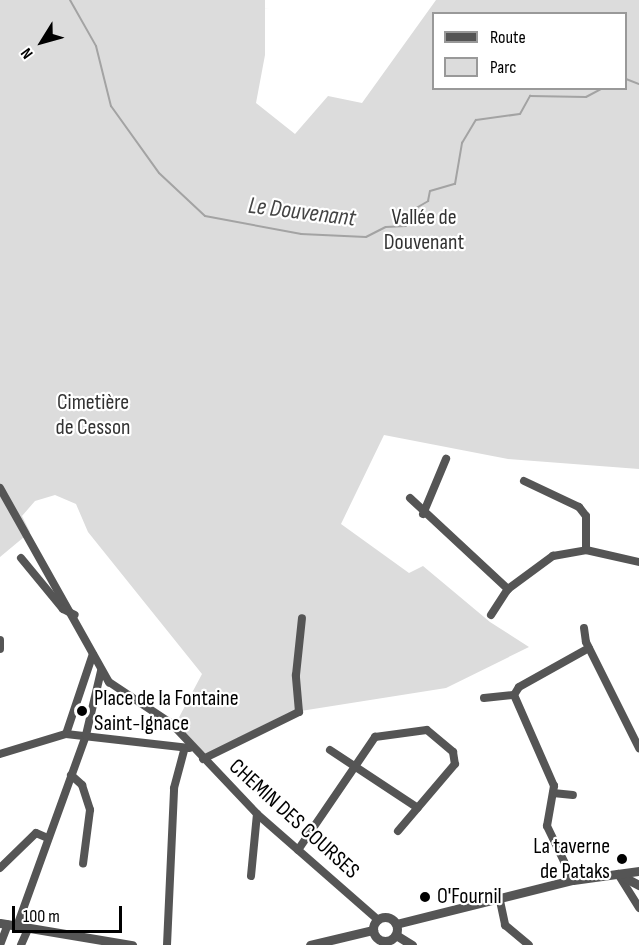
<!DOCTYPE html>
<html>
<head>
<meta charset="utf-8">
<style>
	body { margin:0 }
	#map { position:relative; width:639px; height:945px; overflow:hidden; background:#fff; font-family:"Sofia Sans Condensed",sans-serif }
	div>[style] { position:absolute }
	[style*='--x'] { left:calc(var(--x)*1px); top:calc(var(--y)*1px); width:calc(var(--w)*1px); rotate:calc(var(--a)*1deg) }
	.green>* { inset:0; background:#dcdcdc }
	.stream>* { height:2px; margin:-1px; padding:0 1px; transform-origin:1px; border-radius:1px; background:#a3a3a3 }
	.minor>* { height:8px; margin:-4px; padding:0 4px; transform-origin:4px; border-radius:4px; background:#555 }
	.tertiary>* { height:9px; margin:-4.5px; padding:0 4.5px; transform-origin:4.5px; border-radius:4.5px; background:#555 }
	.tertiary>.ring { margin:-4.5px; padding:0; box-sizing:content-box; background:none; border:9px solid #555; border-radius:50% }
	.dots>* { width:16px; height:16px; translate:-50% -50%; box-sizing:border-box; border:3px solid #fff; border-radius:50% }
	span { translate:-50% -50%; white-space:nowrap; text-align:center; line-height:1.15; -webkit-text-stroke:4.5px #fff; paint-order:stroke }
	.park-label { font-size:22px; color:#333 }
	.poi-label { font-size:22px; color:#000 }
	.left { translate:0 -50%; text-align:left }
	.right { translate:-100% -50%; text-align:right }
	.street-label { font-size:22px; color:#000 }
	.water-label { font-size:24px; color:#444; font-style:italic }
	.legend { position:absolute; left:432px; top:12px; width:195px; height:78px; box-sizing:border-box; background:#fff; border:2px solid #999; margin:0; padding:8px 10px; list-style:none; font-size:18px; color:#000 }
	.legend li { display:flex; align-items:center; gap:12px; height:30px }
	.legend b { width:30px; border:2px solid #999 }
	.north { position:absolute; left:12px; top:12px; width:60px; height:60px; -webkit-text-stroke:4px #fff; paint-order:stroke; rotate:233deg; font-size:16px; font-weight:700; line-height:24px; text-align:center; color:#000 }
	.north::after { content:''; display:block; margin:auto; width:21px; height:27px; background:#000; clip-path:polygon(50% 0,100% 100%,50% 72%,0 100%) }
	.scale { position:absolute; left:12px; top:906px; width:110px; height:27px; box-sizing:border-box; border:3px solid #000; border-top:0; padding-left:8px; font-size:18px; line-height:21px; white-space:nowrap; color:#000; -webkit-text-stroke:4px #fff; paint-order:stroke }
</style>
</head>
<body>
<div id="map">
	<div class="green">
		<div style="clip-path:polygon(evenodd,0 0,265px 0,265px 55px,256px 103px,295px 134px,328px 96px,362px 103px,436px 0,639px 0,639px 469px,508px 459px,384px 435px,341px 524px,409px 573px,423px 566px,490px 622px,529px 647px,446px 688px,288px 713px,206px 754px,176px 723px,202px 674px,88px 532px,76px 504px,55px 495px,35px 501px,22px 516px,30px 532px,0 557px,0 0,434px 14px,626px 14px,626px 88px,434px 88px,434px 14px)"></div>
	</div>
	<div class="stream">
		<div style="--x:70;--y:0;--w:53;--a:60.5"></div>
		<div style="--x:96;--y:46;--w:62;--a:76"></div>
		<div style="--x:111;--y:106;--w:82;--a:54.4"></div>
		<div style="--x:159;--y:173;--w:63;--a:43.1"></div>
		<div style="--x:205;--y:216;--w:98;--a:10.6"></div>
		<div style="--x:301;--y:234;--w:65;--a:2.6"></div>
		<div style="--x:366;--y:237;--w:22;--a:-27"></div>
		<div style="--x:386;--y:227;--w:20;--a:-3"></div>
		<div style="--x:406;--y:226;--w:16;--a:-72"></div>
		<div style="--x:411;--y:211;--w:20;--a:-30"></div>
		<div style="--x:428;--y:201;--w:10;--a:-79"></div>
		<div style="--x:430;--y:191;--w:26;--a:-16"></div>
		<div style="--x:455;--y:184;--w:42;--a:-80.3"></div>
		<div style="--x:462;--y:143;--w:27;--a:-59"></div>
		<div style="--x:476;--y:120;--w:44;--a:-7.8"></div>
		<div style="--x:520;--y:114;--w:21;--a:-61"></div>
		<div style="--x:530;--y:96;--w:56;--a:1"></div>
		<div style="--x:586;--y:97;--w:19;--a:-28"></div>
		<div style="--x:626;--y:79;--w:14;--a:21"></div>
	</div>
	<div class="minor">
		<div style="--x:524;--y:481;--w:61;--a:25.3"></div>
		<div style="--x:579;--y:507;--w:11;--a:52"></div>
		<div style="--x:586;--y:516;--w:34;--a:90"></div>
		<div style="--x:0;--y:488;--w:223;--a:60.7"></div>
		<div style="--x:109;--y:682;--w:76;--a:33.7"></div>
		<div style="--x:172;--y:724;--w:124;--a:46.6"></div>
		<div style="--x:257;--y:814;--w:161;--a:41.2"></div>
		<div style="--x:410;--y:498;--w:134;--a:42.9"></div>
		<div style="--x:423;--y:514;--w:60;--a:-67.3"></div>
		<div style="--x:21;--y:558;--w:66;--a:50.5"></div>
		<div style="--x:63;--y:609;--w:13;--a:27"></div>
		<div style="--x:491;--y:615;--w:31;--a:-57"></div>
		<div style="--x:508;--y:589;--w:56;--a:-36.3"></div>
		<div style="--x:553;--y:556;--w:34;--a:-10"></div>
		<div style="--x:586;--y:550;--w:54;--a:12.8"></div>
		<div style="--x:584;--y:628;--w:14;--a:82"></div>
		<div style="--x:586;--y:642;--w:119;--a:63.4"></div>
		<div style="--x:0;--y:640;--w:9;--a:90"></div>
		<div style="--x:484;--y:698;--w:30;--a:-6"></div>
		<div style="--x:66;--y:734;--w:84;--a:-71.4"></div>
		<div style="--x:330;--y:750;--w:105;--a:33.4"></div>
		<div style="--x:0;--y:754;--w:69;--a:-16.9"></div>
		<div style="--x:66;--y:734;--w:124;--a:6.5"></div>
		<div style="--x:203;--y:759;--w:107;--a:-26.1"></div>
		<div style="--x:299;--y:712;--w:37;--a:-95"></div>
		<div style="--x:296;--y:675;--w:57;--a:-84"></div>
		<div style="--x:71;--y:775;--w:15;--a:42"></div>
		<div style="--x:82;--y:785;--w:26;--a:72"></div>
		<div style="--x:90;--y:810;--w:54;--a:97.4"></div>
		<div style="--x:553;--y:793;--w:20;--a:6"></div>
		<div style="--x:298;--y:850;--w:137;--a:-55.7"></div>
		<div style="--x:375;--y:737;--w:52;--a:-7.7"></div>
		<div style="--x:427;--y:730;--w:34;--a:40"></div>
		<div style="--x:453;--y:752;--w:12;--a:81"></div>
		<div style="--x:455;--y:764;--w:88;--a:130.4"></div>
		<div style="--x:0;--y:868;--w:50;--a:-44.2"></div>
		<div style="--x:36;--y:833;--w:13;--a:23"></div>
		<div style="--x:618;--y:874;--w:40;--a:58"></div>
		<div style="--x:251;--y:876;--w:62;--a:-84.5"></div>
		<div style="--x:573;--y:880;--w:60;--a:-115.7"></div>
		<div style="--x:547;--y:826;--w:41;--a:-80.1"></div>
		<div style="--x:554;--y:786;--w:99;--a:-113.7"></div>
		<div style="--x:514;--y:695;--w:9;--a:-58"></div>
		<div style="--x:519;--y:687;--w:80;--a:-29.1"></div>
		<div style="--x:499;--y:896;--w:30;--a:78"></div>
		<div style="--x:505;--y:925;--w:31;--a:40"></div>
		<div style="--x:17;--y:926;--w:203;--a:-70.1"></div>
		<div style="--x:86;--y:735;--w:66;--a:-76.8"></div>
		<div style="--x:0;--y:945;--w:22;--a:-69"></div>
		<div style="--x:21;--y:945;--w:17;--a:-66"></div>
		<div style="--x:167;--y:945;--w:157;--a:-87.4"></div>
		<div style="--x:174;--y:788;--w:39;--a:-75"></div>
		<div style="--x:383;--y:945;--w:4;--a:-90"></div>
	</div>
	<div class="tertiary">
		<div style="--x:618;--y:874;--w:24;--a:28"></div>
		<div class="ring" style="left:373px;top:917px;width:15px;height:15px"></div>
		<div style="--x:0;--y:923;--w:134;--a:9.5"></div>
		<div style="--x:396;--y:924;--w:182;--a:-14"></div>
		<div style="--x:573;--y:880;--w:67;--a:-7.8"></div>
		<div style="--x:396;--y:935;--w:19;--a:32"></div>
		<div style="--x:310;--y:945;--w:65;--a:-13.4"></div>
	</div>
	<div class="dots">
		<div style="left:82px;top:711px;background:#000"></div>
		<div style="left:622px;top:859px;background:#000"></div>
		<div style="left:425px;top:897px;background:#000"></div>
	</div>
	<div class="park-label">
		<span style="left:424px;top:230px">Vallée de<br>Douvenant</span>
		<span style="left:93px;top:415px">Cimetière<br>de Cesson</span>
	</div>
	<div class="poi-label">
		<span class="left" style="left:94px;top:711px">Place de la Fontaine<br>Saint-Ignace</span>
		<span class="right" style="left:610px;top:859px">La taverne<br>de Pataks</span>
		<span class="left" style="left:437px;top:897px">O'Fournil</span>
	</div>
	<div class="street-label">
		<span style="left:294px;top:819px;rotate:42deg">CHEMIN DES COURSES</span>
	</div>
	<div class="water-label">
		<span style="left:302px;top:212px;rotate:7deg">Le Douvenant</span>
	</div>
	<ul class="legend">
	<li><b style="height:8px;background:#555"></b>Route</li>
	<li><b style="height:16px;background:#dcdcdc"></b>Parc</li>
	</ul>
	<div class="north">N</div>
	<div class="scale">100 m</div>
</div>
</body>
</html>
